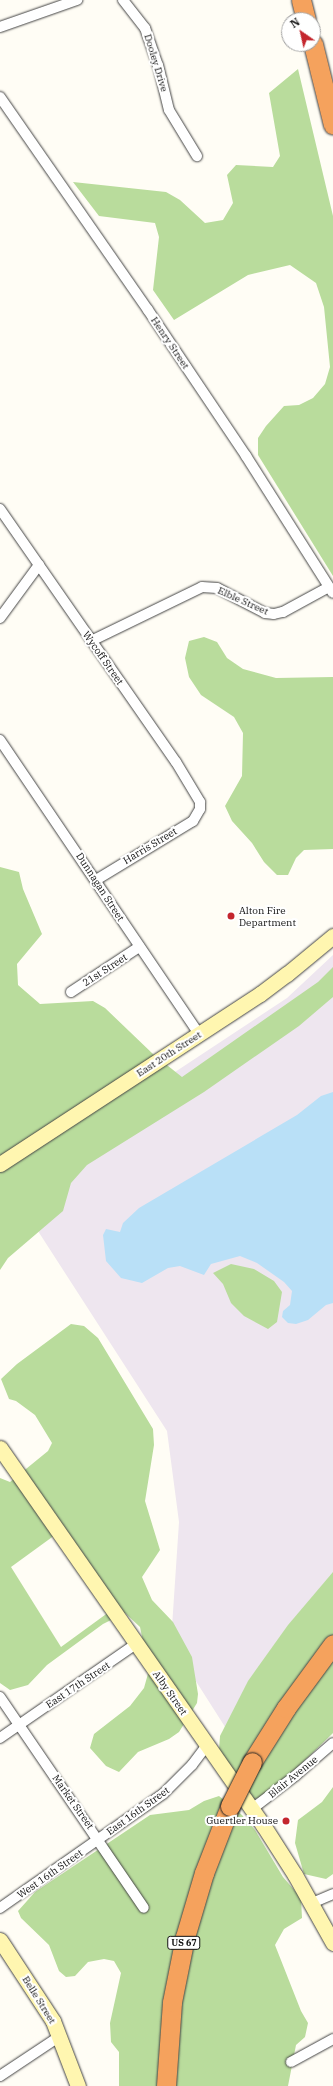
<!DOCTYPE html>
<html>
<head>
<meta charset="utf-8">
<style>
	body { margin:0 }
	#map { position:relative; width:333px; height:2086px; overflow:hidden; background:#fffdf5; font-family:"IBM Plex Serif",serif }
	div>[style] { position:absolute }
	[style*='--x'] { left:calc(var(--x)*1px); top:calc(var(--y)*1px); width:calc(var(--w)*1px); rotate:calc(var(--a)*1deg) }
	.industrial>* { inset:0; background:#eee6ef }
	.forest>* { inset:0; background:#b9dc9c }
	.water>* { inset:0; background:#b9e0f7 }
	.roads { filter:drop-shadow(0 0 1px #444) drop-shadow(0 0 1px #444) }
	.street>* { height:10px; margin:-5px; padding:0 5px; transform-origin:5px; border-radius:5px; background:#fff }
	.secondary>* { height:15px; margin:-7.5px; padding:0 7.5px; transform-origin:7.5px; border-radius:7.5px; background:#fff6b0 }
	.highway>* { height:19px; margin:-9.5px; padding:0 9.5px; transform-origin:9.5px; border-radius:9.5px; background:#f5a25d }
	.bridges { filter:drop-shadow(0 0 1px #222) drop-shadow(0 0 1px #222) }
	.highway-bridge>* { height:19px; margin:-9.5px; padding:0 9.5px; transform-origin:9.5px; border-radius:9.5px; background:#f5a25d }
	.dots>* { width:11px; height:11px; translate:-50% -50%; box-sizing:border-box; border:2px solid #fff; border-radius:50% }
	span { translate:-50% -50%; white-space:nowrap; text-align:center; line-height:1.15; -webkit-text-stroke:4px #fff; paint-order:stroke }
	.shield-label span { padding:1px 3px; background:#fff; border:1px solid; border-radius:3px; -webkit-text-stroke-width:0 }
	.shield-label { font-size:9px; color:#111; font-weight:700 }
	.street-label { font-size:10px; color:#111 }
	.poi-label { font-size:10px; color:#111 }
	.left { translate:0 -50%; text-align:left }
	.right { translate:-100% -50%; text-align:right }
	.north { position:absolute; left:281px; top:12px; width:40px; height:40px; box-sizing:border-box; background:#fff; border:1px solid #a0a0a0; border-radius:50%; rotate:326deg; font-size:11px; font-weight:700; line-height:16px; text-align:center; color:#111 }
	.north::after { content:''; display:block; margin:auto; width:14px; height:18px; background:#c4262e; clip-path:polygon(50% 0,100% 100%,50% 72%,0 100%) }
</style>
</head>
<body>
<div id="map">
	<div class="industrial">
		<div style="clip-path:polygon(333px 955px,333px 1602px,234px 1741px,171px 1642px,179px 1522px,167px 1431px,7px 1183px,287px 998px)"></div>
	</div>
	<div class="forest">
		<div style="clip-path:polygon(298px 69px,333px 216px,333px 576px,258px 455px,258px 438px,266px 426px,284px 406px,299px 405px,313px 398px,325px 384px,330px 367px,324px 307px,316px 283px,290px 265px,248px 275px,174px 320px,153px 290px,159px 237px,155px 223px,99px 216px,73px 182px,166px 192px,180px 200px,205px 223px,223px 220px,233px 203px,227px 175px,236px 165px,273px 167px,280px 156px,269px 93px)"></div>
		<div style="clip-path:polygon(204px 637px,217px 642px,227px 658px,243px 669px,276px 678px,333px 677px,333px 849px,304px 850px,296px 858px,288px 875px,277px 875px,264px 862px,252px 843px,232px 821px,225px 806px,242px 776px,243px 733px,234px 717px,201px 695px,189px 677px,185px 658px,189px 641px)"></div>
		<div style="clip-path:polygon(0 867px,19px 872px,23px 889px,42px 934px,17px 964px,18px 985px,40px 1004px,93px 1001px,105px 1008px,153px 1054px,182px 1077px,318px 982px,333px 967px,333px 997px,299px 1026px,204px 1092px,87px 1165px,71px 1183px,63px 1211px,8px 1258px,0 1270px)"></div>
		<div style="clip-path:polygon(231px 1264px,254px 1269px,274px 1281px,282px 1292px,277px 1322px,268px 1329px,244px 1316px,231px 1303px,223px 1284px,213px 1273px)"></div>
		<div style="clip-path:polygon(evenodd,71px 1324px,84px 1326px,98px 1338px,153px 1429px,154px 1445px,145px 1501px,160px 1550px,142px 1577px,152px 1600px,173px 1622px,192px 1657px,198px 1694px,197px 1703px,179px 1732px,169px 1739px,138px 1752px,119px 1772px,106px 1766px,90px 1748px,94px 1734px,130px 1706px,144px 1688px,149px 1670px,140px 1627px,125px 1613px,103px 1624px,47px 1665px,28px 1685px,10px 1690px,0 1683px,0 1478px,10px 1482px,48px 1451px,52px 1443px,35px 1415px,16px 1401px,9px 1399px,1px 1379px,17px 1364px,71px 1324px,55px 1535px,109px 1612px,61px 1647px,11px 1567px,55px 1535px)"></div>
		<div style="clip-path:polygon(333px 1572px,333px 1733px,300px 1765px,264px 1796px,252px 1800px,219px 1750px,220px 1736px,248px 1681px,288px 1625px)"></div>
		<div style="clip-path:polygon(333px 1787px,333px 1874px,326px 1879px,304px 1874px,295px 1843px,298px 1820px,322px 1802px)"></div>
		<div style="clip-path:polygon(219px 1796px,242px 1815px,255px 1830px,283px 1877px,301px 1898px,302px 1918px,284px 1929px,275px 1945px,301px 2011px,308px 2023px,305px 2037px,296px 2045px,288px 2086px,119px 2086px,119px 2052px,111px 2042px,110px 2023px,121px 1973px,114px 1961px,104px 1959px,88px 1962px,75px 1976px,66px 1977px,59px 1971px,49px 1945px,21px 1918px,18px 1911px,35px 1892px,150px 1815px,189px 1810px,204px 1801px)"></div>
	</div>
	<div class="water">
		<div style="clip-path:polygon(333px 1092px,333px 1303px,326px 1305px,308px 1320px,296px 1324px,288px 1323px,282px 1317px,283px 1311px,290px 1305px,292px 1291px,284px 1282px,257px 1263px,240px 1256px,211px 1264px,204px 1275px,180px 1266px,168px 1268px,142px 1283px,121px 1278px,106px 1261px,103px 1235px,106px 1229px,120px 1232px,123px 1223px,139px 1208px,297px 1115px,321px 1096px)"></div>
	</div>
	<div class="roads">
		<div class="street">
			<div style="--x:123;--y:0;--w:36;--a:52"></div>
			<div style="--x:145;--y:28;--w:39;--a:71"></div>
			<div style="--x:158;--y:65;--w:46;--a:76.3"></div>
			<div style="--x:169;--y:110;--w:54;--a:58.7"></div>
			<div style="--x:0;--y:27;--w:82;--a:-19.3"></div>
			<div style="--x:0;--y:97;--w:259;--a:55.2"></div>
			<div style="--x:148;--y:310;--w:176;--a:56.1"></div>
			<div style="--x:246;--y:456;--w:162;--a:57.6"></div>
			<div style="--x:0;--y:509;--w:308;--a:55.2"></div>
			<div style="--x:176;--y:762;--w:47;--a:59"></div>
			<div style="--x:200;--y:802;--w:7;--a:90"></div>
			<div style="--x:200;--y:809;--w:14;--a:120"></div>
			<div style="--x:193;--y:821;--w:114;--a:148.7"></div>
			<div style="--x:0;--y:618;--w:66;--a:-53.7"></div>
			<div style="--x:91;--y:641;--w:123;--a:-25.9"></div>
			<div style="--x:202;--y:587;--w:15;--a:4"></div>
			<div style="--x:217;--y:588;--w:54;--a:27.5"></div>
			<div style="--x:265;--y:613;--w:9;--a:6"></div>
			<div style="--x:274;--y:614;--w:9;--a:-13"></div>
			<div style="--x:283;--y:612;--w:52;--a:-28.5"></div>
			<div style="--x:0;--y:740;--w:355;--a:55.9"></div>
			<div style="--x:71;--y:992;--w:82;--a:-33.5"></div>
			<div style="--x:0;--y:1697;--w:255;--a:55.7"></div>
			<div style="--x:0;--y:1738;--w:165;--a:-34.7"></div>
			<div style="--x:252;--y:1809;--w:54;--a:-37.5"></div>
			<div style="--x:295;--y:1776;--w:50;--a:-41"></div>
			<div style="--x:312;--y:1903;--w:23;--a:-23"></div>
			<div style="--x:0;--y:1908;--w:199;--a:-35"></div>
			<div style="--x:163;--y:1794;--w:41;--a:-45"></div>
			<div style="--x:192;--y:1765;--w:25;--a:-53"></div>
			<div style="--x:291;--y:2062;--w:48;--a:-28.7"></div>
			<div style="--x:0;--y:2076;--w:72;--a:-33.7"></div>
		</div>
		<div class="secondary">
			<div style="--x:0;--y:1164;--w:311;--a:-33.2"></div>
			<div style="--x:260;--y:994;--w:34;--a:-37"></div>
			<div style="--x:287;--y:974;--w:60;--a:-39.6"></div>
			<div style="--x:0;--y:1448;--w:460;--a:55.1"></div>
			<div style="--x:263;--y:1825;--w:59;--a:57.4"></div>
			<div style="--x:295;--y:1875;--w:78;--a:60.8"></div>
			<div style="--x:0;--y:1940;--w:97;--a:56.8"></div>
			<div style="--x:53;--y:2021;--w:70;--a:69"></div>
		</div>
		<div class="highway">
			<div style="--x:301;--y:0;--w:21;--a:76"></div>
			<div style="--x:313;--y:44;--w:83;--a:76.1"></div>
			<div style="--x:252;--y:1762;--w:64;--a:-57.8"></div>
			<div style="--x:286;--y:1708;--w:79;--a:-53.7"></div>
			<div style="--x:166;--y:2086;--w:84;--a:-85.9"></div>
			<div style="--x:172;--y:2002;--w:66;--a:-78.7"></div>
			<div style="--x:185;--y:1937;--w:67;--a:-73.5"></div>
			<div style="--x:204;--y:1873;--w:72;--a:-68.8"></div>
		</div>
	</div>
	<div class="bridges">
		<div class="highway-bridge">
			<div style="--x:230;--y:1806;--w:49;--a:-63.4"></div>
		</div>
	</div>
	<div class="dots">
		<div style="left:231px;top:916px;background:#c4262e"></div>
		<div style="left:286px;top:1821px;background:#c4262e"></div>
	</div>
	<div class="shield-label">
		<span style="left:184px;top:1943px">US 67</span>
	</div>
	<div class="street-label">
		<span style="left:156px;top:63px;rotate:73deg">Dooley Drive</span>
		<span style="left:170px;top:343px;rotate:56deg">Henry Street</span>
		<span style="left:243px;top:601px;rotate:24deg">Elble Street</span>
		<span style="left:103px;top:658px;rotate:55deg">Wycoff Street</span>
		<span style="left:150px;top:846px;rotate:-31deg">Harris Street</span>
		<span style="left:100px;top:887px;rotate:57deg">Dunnagan Street</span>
		<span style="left:105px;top:970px;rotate:-33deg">21st Street</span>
		<span style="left:169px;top:1054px;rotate:-33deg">East 20th Street</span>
		<span style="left:78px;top:1685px;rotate:-34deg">East 17th Street</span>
		<span style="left:170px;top:1693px;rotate:55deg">Alby Street</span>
		<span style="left:293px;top:1777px;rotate:-39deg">Blair Avenue</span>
		<span style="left:73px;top:1802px;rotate:55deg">Market Street</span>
		<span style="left:138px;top:1811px;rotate:-36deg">East 16th Street</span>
		<span style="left:50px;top:1874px;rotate:-35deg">West 16th Street</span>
		<span style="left:39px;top:2000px;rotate:58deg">Belle Street</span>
	</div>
	<div class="poi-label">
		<span class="left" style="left:239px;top:916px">Alton Fire<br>Department</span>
		<span class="right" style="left:278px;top:1821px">Guertler House</span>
	</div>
	<div class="north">N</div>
</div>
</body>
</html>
